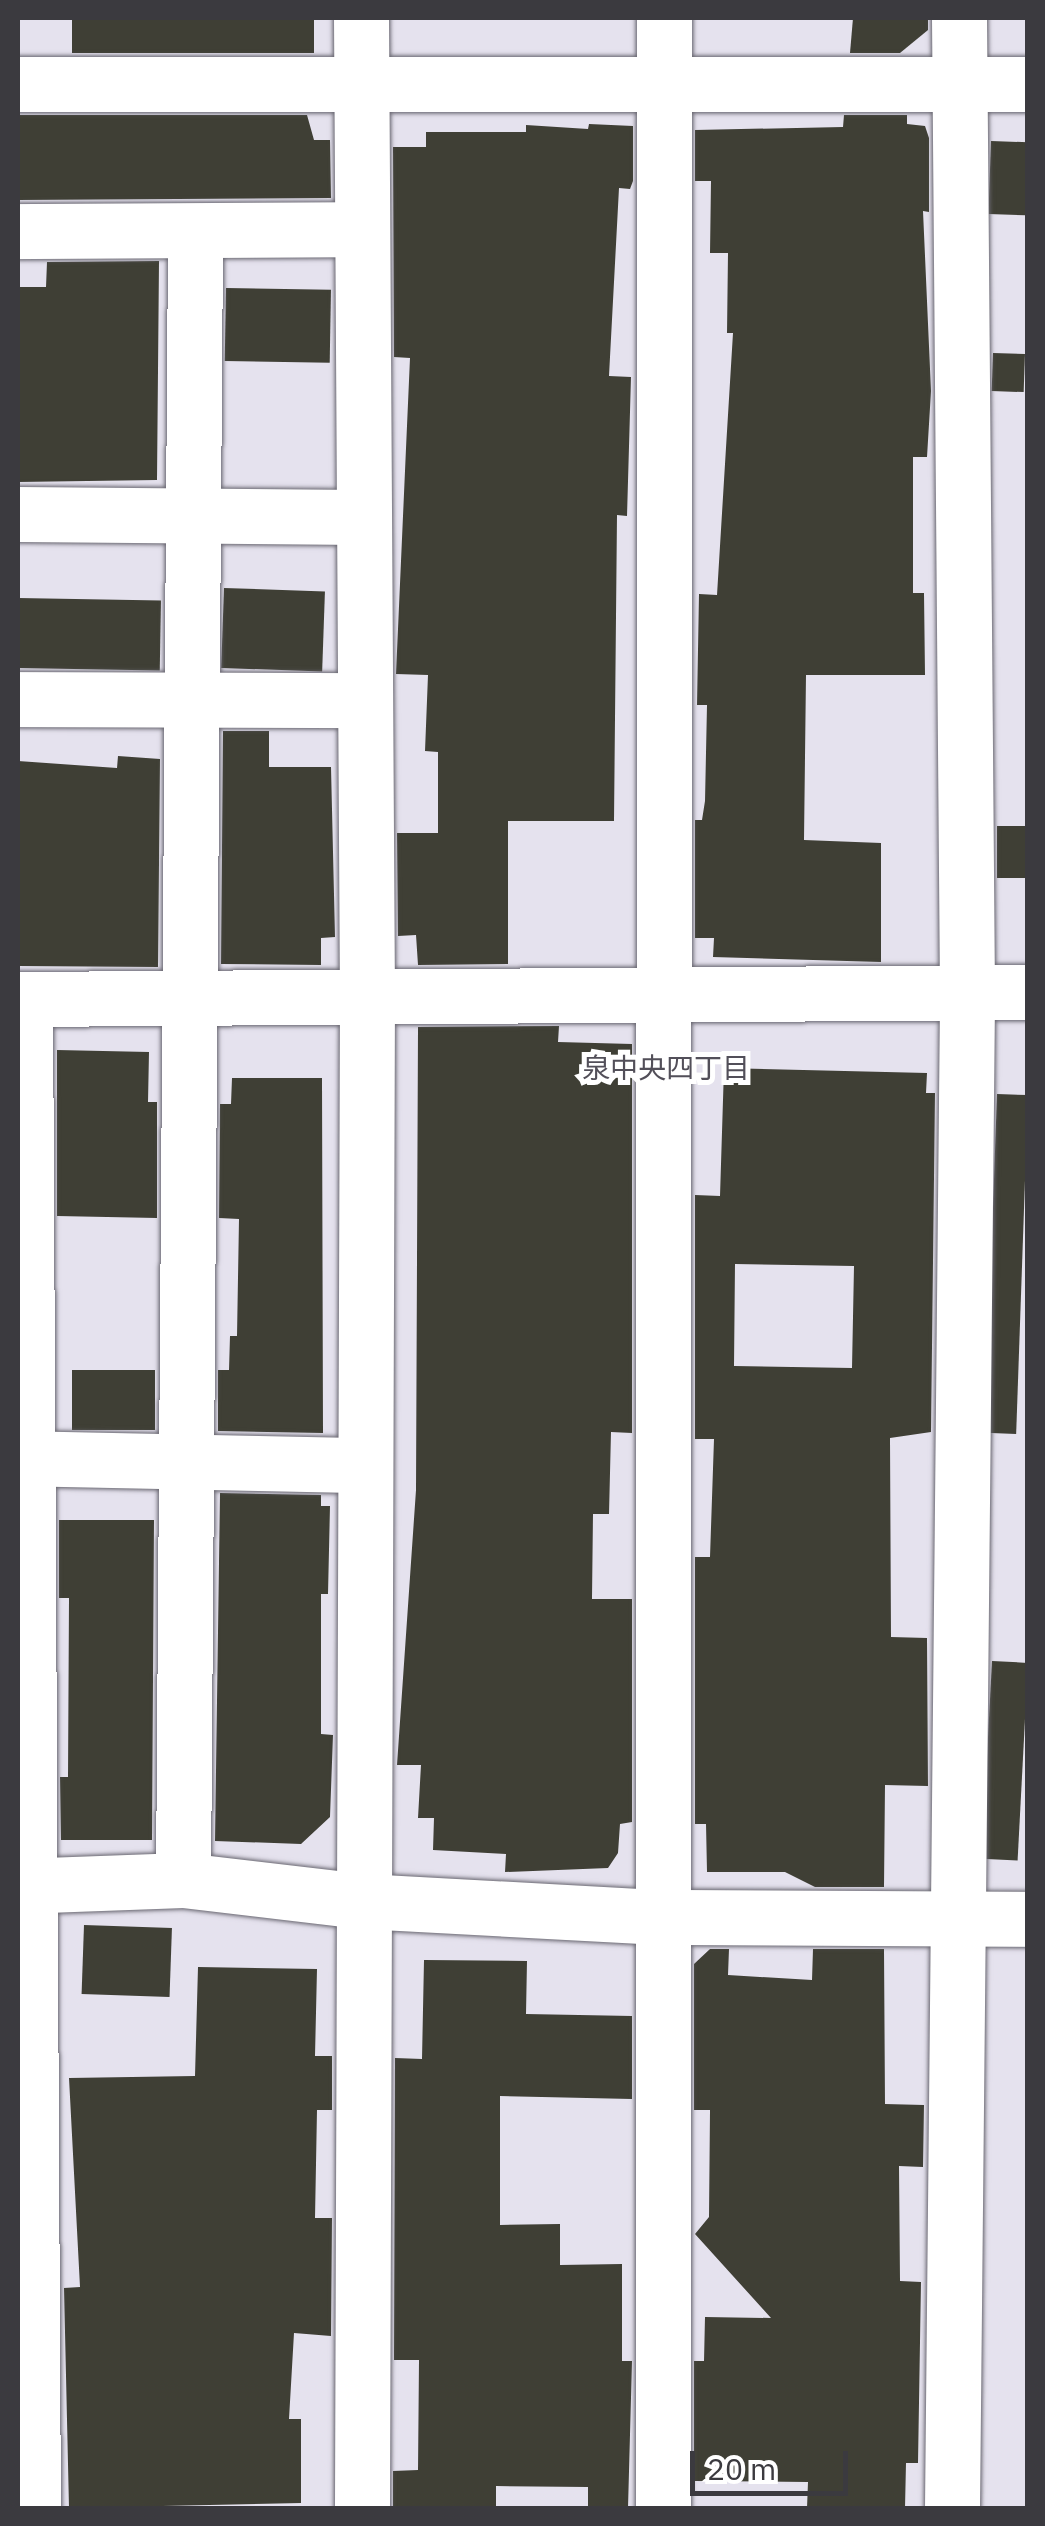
<!DOCTYPE html>
<html>
<head>
<meta charset="utf-8">
<style>
	body { margin:0 }
	#map { position:relative; width:1045px; height:2526px; overflow:hidden; background:#e5e2ee; font-family:"IBM Plex Sans","Noto Sans JP",sans-serif }
	div>[style] { position:absolute }
	[style*='--x'] { left:calc(var(--x)*1px); top:calc(var(--y)*1px); width:calc(var(--w)*1px); rotate:calc(var(--a)*1deg) }
	.building>* { inset:0; background:#3f3f35; transform-origin:0 0 }
	.roads { filter:drop-shadow(0 0 2px #696771) drop-shadow(0 0 2px #696771) }
	.minor>* { height:55px; margin:-27.5px; padding:0 27.5px; transform-origin:27.5px; border-radius:27.5px; background:#fff }
	span { translate:-50% -50%; white-space:nowrap; text-align:center; line-height:1.15; -webkit-text-stroke:10px #fff; paint-order:stroke }
	.neighbourhood-label { font-size:28px; color:#524f59 }
	.frame { position:absolute; inset:0; border:20px solid #3b3a3f; pointer-events:none }
	.scale { position:absolute; left:690px; top:2451px; width:158px; height:45px; box-sizing:border-box; border:5px solid #3b3a3f; border-top:0; padding-left:12px; font-size:30px; line-height:35px; white-space:nowrap; color:#3b3a3f; -webkit-text-stroke:8px #fff; paint-order:stroke }
</style>
</head>
<body>
<div id="map">
	<div class="building">
		<div style="left:72px;top:18px;width:242px;height:35px"></div>
		<div style="clip-path:polygon(853px 18px,928px 18px,928px 30px,900px 53px,850px 53px)"></div>
		<div style="clip-path:polygon(18px 115px,307px 115px,314px 140px,330px 140px,331px 198px,18px 200px)"></div>
		<div style="clip-path:polygon(844px 115px,907px 115px,907px 124px,925px 126px,929px 138px,929px 212px,923px 211px,931px 391px,927px 457px,913px 457px,913px 593px,924px 593px,925px 675px,806px 675px,804px 840px,881px 843px,881px 962px,713px 957px,714px 938px,695px 938px,695px 820px,702px 820px,705px 801px,707px 705px,697px 705px,699px 594px,717px 595px,733px 333px,727px 333px,728px 253px,710px 253px,711px 181px,695px 181px,695px 130px,843px 127px)"></div>
		<div style="clip-path:polygon(589px 124px,633px 126px,633px 181px,630px 189px,619px 188px,609px 376px,631px 377px,627px 516px,617px 515px,614px 821px,508px 821px,508px 964px,418px 965px,416px 935px,398px 936px,397px 833px,438px 833px,438px 752px,425px 751px,428px 675px,396px 674px,410px 358px,394px 357px,393px 147px,426px 147px,426px 132px,526px 132px,526px 125px,588px 129px)"></div>
		<div style="left:991px;top:141px;width:37px;height:73px;rotate:2deg"></div>
		<div style="clip-path:polygon(159px 261px,157px 480px,18px 482px,18px 287px,46px 287px,47px 262px)"></div>
		<div style="left:226px;top:288px;width:105px;height:73px;rotate:1deg"></div>
		<div style="left:993px;top:353px;width:32px;height:38px;rotate:2deg"></div>
		<div style="left:224px;top:588px;width:101px;height:80px;rotate:2deg"></div>
		<div style="left:18px;top:598px;width:143px;height:70px;rotate:1deg"></div>
		<div style="clip-path:polygon(223px 731px,269px 731px,269px 767px,331px 767px,335px 937px,321px 938px,321px 965px,221px 964px)"></div>
		<div style="clip-path:polygon(118px 756px,160px 759px,158px 967px,18px 966px,18px 761px,117px 768px)"></div>
		<div style="left:997px;top:826px;width:31px;height:52px"></div>
		<div style="clip-path:polygon(559px 1026px,558px 1042px,632px 1044px,632px 1433px,611px 1432px,609px 1514px,593px 1514px,592px 1599px,632px 1599px,632px 1822px,620px 1824px,618px 1853px,608px 1868px,505px 1872px,506px 1854px,433px 1850px,434px 1818px,418px 1818px,421px 1765px,397px 1765px,416px 1490px,418px 1027px)"></div>
		<div style="clip-path:polygon(57px 1050px,149px 1052px,148px 1102px,157px 1102px,157px 1218px,57px 1216px)"></div>
		<div style="clip-path:polygon(evenodd,724px 1068px,927px 1073px,926px 1093px,935px 1093px,931px 1432px,890px 1438px,891px 1637px,927px 1638px,928px 1786px,885px 1785px,884px 1887px,815px 1887px,785px 1872px,707px 1872px,706px 1824px,695px 1824px,695px 1557px,710px 1557px,714px 1439px,695px 1439px,695px 1195px,720px 1196px,724px 1068px,735px 1264px,854px 1266px,852px 1368px,734px 1366px,735px 1264px)"></div>
		<div style="clip-path:polygon(232px 1078px,322px 1078px,323px 1433px,218px 1431px,218px 1370px,229px 1370px,230px 1336px,237px 1336px,239px 1219px,219px 1218px,220px 1104px,231px 1104px)"></div>
		<div style="left:997px;top:1094px;width:31px;height:339px;rotate:2deg"></div>
		<div style="left:155px;top:1370px;width:60px;height:83px;rotate:90deg"></div>
		<div style="clip-path:polygon(220px 1493px,321px 1495px,321px 1506px,330px 1506px,328px 1594px,321px 1594px,321px 1734px,333px 1735px,330px 1817px,301px 1844px,215px 1841px)"></div>
		<div style="clip-path:polygon(59px 1520px,154px 1520px,152px 1840px,61px 1840px,60px 1777px,68px 1777px,69px 1598px,59px 1598px)"></div>
		<div style="left:992px;top:1661px;width:36px;height:198px;rotate:3deg"></div>
		<div style="left:84px;top:1925px;width:88px;height:69px;rotate:2deg"></div>
		<div style="clip-path:polygon(710px 1949px,729px 1949px,728px 1975px,812px 1980px,813px 1949px,884px 1949px,885px 2104px,924px 2105px,923px 2167px,899px 2166px,900px 2281px,921px 2282px,918px 2463px,906px 2463px,905px 2508px,807px 2508px,808px 2482px,694px 2481px,694px 2361px,704px 2361px,705px 2317px,771px 2318px,695px 2234px,709px 2217px,710px 2110px,694px 2110px,694px 1964px)"></div>
		<div style="clip-path:polygon(424px 1960px,527px 1961px,526px 2014px,632px 2016px,632px 2099px,500px 2096px,500px 2225px,560px 2224px,560px 2265px,622px 2264px,622px 2361px,632px 2361px,628px 2508px,588px 2508px,588px 2487px,496px 2486px,496px 2508px,393px 2508px,393px 2471px,418px 2470px,419px 2360px,394px 2360px,395px 2058px,422px 2059px)"></div>
		<div style="clip-path:polygon(198px 1967px,317px 1969px,315px 2056px,332px 2056px,332px 2110px,317px 2110px,315px 2218px,332px 2218px,331px 2336px,294px 2333px,289px 2419px,301px 2419px,301px 2503px,69px 2508px,64px 2288px,80px 2287px,69px 2078px,195px 2076px)"></div>
	</div>
	<div class="roads">
		<div class="minor">
			<div style="--x:361;--y:18;--w:978;--a:89.65"></div>
			<div style="--x:367;--y:996;--w:1512;--a:90.19"></div>
			<div style="--x:18;--y:84;--w:1010;--a:0"></div>
			<div style="--x:18;--y:231;--w:343;--a:-0.3"></div>
			<div style="--x:18;--y:514;--w:345;--a:0.5"></div>
			<div style="--x:18;--y:699;--w:345;--a:0.2"></div>
			<div style="--x:18;--y:999;--w:1010;--a:-0.4"></div>
			<div style="--x:25;--y:999;--w:1509;--a:89.7"></div>
			<div style="--x:18;--y:1458;--w:346;--a:1.2"></div>
			<div style="--x:183;--y:1880;--w:1649;--a:-89.58"></div>
			<div style="--x:18;--y:1886;--w:165;--a:-2.1"></div>
			<div style="--x:183;--y:1880;--w:181;--a:6.7"></div>
			<div style="--x:363;--y:1901;--w:298;--a:3.1"></div>
			<div style="--x:661;--y:1917;--w:367;--a:0.3"></div>
			<div style="--x:663;--y:2508;--w:2490;--a:-89.98"></div>
			<div style="--x:952;--y:2508;--w:1516;--a:-89.43"></div>
			<div style="--x:967;--y:992;--w:974;--a:-90.47"></div>
		</div>
	</div>
	<div class="neighbourhood-label">
		<span style="left:666px;top:1068px">泉中央四丁目</span>
	</div>
	<div class="frame"></div>
	<div class="scale">20 m</div>
</div>
</body>
</html>
